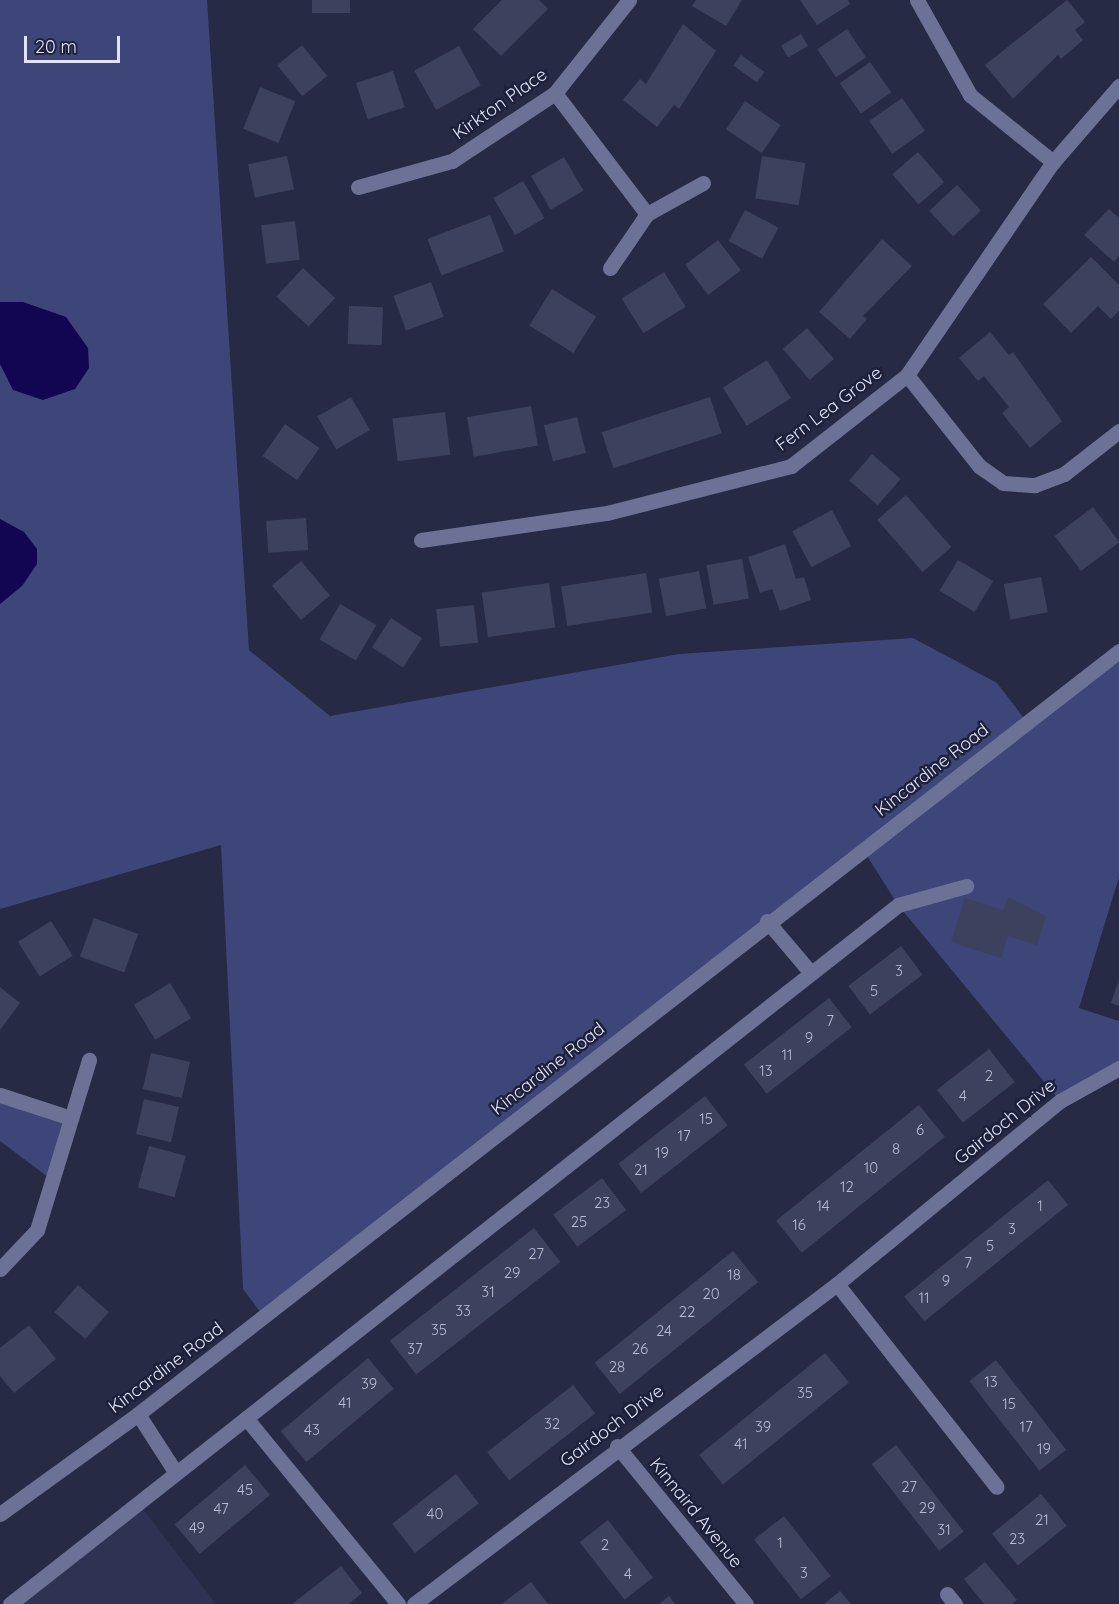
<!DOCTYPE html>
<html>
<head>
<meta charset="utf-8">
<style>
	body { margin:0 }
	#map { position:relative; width:1119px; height:1604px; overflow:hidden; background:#262a45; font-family:Quicksand,sans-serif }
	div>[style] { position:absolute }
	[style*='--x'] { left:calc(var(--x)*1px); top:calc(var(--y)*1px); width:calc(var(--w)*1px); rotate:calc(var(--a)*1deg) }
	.built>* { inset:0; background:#2e3353 }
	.green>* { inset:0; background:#3e4579 }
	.water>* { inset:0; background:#120551 }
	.building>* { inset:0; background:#3c415e; transform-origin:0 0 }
	.minor>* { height:15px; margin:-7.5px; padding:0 7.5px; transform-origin:7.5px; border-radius:7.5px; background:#6b7295 }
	span { translate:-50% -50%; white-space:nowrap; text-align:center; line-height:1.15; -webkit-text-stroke:5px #1c203a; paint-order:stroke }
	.number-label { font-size:15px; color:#b7bbd0 }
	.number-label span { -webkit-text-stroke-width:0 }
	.street-label { font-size:18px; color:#e0e4f6 }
	.scale { position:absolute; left:24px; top:36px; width:96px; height:27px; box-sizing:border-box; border:3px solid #e0e4f6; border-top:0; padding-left:8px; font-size:18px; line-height:21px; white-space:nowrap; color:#e0e4f6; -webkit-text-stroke:4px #1c203a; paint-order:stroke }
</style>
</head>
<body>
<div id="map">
	<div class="built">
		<div style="clip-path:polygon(138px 1503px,216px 1604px,10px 1604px)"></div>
	</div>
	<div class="green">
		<div style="clip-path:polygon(0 0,207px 0,249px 650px,330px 716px,679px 654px,913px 638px,997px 683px,1027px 722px,1119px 652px,1119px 877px,1079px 1008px,1119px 1021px,1119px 1068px,1060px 1101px,898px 905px,862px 848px,264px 1317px,243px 1289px,221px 845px,0 909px)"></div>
		<div style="clip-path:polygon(0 1095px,71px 1118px,52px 1180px,0 1141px)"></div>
	</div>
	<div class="water">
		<div style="clip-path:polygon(0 302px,23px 302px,66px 317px,88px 348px,89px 368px,75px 389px,43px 400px,13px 390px,0 364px)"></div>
		<div style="clip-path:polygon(0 519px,24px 532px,37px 549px,37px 564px,22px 586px,0 604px)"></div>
	</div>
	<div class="building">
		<div style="left:312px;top:0;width:38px;height:13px"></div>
		<div style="clip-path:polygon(502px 0,539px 0,548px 9px,501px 56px,473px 29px)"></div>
		<div style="clip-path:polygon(696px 0,742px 0,726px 26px,692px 6px)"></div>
		<div style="clip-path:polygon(800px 0,848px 0,850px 4px,817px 25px)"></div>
		<div style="clip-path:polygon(1067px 0,1085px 22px,1075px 30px,1083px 40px,1061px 59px,1058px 55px,1013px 99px,985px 65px)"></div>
		<div style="clip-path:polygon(683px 24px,716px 51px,679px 109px,674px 105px,657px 127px,623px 100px,640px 79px,646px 84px)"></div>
		<div style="left:847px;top:29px;width:34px;height:36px;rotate:56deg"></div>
		<div style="left:801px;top:34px;width:14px;height:23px;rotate:60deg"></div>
		<div style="left:302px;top:45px;width:40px;height:32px;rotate:51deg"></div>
		<div style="left:459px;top:46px;width:45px;height:51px;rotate:61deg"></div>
		<div style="left:741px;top:55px;width:29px;height:13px;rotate:36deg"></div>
		<div style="left:870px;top:62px;width:37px;height:37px;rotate:55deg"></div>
		<div style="left:393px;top:71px;width:38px;height:39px;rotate:72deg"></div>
		<div style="left:260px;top:87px;width:38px;height:45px;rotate:22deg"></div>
		<div style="left:902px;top:98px;width:40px;height:40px;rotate:55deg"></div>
		<div style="left:745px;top:101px;width:43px;height:34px;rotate:34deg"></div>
		<div style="left:918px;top:152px;width:40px;height:34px;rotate:49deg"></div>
		<div style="left:287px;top:156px;width:34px;height:40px;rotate:78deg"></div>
		<div style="left:762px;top:156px;width:44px;height:43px;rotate:9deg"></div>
		<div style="left:564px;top:157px;width:39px;height:38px;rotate:60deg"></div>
		<div style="left:523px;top:181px;width:43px;height:34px;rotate:60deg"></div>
		<div style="left:957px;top:185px;width:35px;height:38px;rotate:47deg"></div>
		<div style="clip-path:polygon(1109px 209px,1119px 218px,1119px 256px,1114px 262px,1084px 235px)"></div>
		<div style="left:745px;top:210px;width:38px;height:35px;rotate:28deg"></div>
		<div style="left:490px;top:215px;width:39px;height:67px;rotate:69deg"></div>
		<div style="left:295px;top:221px;width:39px;height:34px;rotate:83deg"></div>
		<div style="clip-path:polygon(882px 239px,912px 266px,863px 316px,867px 319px,850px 339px,819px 312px)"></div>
		<div style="left:718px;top:240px;width:38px;height:41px;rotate:53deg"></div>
		<div style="clip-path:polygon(1091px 257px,1119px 285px,1119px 311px,1111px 319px,1098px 306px,1071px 333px,1043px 304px)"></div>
		<div style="left:303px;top:268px;width:44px;height:39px;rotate:43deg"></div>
		<div style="left:664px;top:272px;width:41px;height:50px;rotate:58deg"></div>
		<div style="left:431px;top:282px;width:37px;height:40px;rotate:70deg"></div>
		<div style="left:552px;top:289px;width:52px;height:43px;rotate:32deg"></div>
		<div style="left:349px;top:306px;width:34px;height:38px;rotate:2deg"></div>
		<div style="left:807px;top:328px;width:41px;height:32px;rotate:49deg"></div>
		<div style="clip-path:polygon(990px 332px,1009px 355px,1013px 352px,1062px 421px,1030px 448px,1002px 413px,1009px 407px,984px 376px,978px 381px,959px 358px)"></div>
		<div style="left:767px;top:360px;width:45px;height:52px;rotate:58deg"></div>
		<div style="left:351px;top:397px;width:38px;height:39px;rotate:60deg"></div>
		<div style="left:710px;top:397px;width:38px;height:114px;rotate:72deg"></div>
		<div style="left:531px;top:406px;width:40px;height:65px;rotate:80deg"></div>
		<div style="left:445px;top:412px;width:43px;height:53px;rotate:83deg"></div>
		<div style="left:577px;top:417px;width:37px;height:34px;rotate:76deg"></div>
		<div style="left:285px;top:424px;width:42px;height:39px;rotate:35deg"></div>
		<div style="left:872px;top:454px;width:38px;height:35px;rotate:41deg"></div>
		<div style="left:906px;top:495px;width:69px;height:38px;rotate:49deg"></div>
		<div style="left:1093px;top:507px;width:44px;height:48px;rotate:53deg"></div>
		<div style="left:832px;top:510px;width:41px;height:45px;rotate:62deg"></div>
		<div style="left:306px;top:518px;width:32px;height:40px;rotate:86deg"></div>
		<div style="clip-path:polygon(785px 544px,796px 579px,804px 577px,811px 600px,780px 611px,772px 589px,760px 593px,748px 557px)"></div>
		<div style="left:742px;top:559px;width:40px;height:36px;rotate:80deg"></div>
		<div style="left:958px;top:560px;width:41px;height:36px;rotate:31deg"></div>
		<div style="left:301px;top:561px;width:45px;height:38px;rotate:50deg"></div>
		<div style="left:699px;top:571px;width:38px;height:41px;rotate:79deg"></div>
		<div style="left:646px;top:573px;width:40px;height:86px;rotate:81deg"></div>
		<div style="left:1041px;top:577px;width:36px;height:38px;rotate:79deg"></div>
		<div style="left:549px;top:583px;width:45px;height:68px;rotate:82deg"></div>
		<div style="left:340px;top:604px;width:42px;height:41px;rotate:30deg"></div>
		<div style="left:474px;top:605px;width:38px;height:38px;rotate:84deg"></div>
		<div style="left:391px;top:618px;width:37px;height:35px;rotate:33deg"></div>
		<div style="clip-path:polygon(1008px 897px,1046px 916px,1037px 945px,1008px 936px,1001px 958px,951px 942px,965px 898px,1003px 910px)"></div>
		<div style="left:94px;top:918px;width:47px;height:41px;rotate:20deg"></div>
		<div style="left:51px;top:921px;width:41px;height:39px;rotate:58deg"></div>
		<div style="left:901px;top:946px;width:36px;height:66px;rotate:53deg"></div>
		<div style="clip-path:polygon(1119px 980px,1119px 1006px,1111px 1003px)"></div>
		<div style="left:170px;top:983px;width:41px;height:42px;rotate:59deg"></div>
		<div style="clip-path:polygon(0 987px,20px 1003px,0 1030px)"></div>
		<div style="left:829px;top:998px;width:37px;height:108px;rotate:52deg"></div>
		<div style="left:989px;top:1049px;width:42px;height:66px;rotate:52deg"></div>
		<div style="left:151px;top:1053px;width:40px;height:37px;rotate:13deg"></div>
		<div style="left:705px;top:1096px;width:37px;height:110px;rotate:52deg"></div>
		<div style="left:144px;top:1099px;width:36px;height:36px;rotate:13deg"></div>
		<div style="left:919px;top:1105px;width:41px;height:184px;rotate:51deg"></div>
		<div style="left:149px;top:1146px;width:38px;height:43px;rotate:15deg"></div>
		<div style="left:602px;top:1178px;width:40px;height:61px;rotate:53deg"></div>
		<div style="left:1048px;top:1180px;width:32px;height:185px;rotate:51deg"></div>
		<div style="left:534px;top:1228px;width:43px;height:183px;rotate:52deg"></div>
		<div style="left:733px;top:1251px;width:40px;height:178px;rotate:51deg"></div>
		<div style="left:78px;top:1285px;width:41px;height:36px;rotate:41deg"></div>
		<div style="clip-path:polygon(29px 1325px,56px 1359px,14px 1393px,0 1376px,0 1348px)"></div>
		<div style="left:825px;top:1353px;width:38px;height:162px;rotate:51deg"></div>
		<div style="left:368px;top:1358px;width:40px;height:114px;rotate:50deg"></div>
		<div style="left:996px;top:1360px;width:114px;height:34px;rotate:52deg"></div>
		<div style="left:573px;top:1385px;width:36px;height:109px;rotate:52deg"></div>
		<div style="left:896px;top:1445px;width:110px;height:31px;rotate:52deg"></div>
		<div style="left:245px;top:1465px;width:39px;height:92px;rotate:50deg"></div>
		<div style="left:456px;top:1474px;width:37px;height:81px;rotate:52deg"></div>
		<div style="left:1041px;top:1494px;width:41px;height:63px;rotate:51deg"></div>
		<div style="left:784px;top:1516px;width:76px;height:38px;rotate:52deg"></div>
		<div style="left:608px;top:1520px;width:73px;height:36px;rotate:52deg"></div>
		<div style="clip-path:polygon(985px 1562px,1017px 1600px,1012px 1604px,984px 1604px,964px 1579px)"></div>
		<div style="clip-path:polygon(341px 1566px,362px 1593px,349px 1604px,292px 1604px)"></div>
		<div style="clip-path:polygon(531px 1582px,548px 1604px,502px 1604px,508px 1599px)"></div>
		<div style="clip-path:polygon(840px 1591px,851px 1604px,824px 1604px)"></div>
		<div style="clip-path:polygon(669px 1596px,675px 1604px,659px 1604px)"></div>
	</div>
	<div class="minor">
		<div style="--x:917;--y:0;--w:109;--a:60.8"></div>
		<div style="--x:970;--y:95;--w:107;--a:38.9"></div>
		<div style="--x:555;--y:93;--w:152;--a:52.8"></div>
		<div style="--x:358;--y:187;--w:98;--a:-15.5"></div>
		<div style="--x:452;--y:161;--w:123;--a:-33.4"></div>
		<div style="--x:555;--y:93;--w:119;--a:-51.5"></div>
		<div style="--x:610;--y:268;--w:65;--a:-55.6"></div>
		<div style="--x:647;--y:214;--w:64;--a:-29"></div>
		<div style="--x:907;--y:375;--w:116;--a:51.6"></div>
		<div style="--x:979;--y:466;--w:29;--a:35"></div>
		<div style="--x:1003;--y:483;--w:32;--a:4"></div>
		<div style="--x:1035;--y:485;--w:31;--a:-21"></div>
		<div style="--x:1064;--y:474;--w:70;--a:-38"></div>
		<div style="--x:421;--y:540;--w:188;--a:-8.3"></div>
		<div style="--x:607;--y:513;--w:190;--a:-14.3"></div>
		<div style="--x:791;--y:466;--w:147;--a:-38.1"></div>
		<div style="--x:907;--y:375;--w:258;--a:-55.6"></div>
		<div style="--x:1053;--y:162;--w:101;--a:-49"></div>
		<div style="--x:767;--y:921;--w:68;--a:49.8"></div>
		<div style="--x:0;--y:1095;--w:75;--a:17.9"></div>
		<div style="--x:0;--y:1269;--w:54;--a:-46.5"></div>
		<div style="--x:37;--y:1230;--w:178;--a:-73"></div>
		<div style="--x:837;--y:1284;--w:258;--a:51.8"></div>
		<div style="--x:138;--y:1414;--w:70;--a:57.2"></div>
		<div style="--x:246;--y:1418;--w:240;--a:50.7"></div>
		<div style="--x:617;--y:1446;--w:204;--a:50.8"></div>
		<div style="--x:0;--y:1514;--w:170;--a:-35.9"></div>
		<div style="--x:138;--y:1414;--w:1243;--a:-37.87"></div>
		<div style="--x:947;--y:1594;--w:13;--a:51"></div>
		<div style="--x:10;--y:1604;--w:1130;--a:-38.21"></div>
		<div style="--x:898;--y:905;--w:71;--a:-15.6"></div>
		<div style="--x:414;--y:1604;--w:530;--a:-37.11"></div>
		<div style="--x:837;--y:1284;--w:288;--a:-39.4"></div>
		<div style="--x:1060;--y:1101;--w:68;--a:-29.2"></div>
	</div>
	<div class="number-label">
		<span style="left:899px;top:971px">3</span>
		<span style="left:874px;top:991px">5</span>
		<span style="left:830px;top:1021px">7</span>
		<span style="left:809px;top:1038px">9</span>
		<span style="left:787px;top:1055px">11</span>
		<span style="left:766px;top:1071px">13</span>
		<span style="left:989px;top:1076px">2</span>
		<span style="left:963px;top:1096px">4</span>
		<span style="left:706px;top:1119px">15</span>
		<span style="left:920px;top:1130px">6</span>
		<span style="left:684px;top:1136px">17</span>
		<span style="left:896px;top:1149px">8</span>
		<span style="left:662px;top:1153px">19</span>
		<span style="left:871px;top:1168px">10</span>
		<span style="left:641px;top:1170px">21</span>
		<span style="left:847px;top:1187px">12</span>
		<span style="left:602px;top:1203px">23</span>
		<span style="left:823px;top:1206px">14</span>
		<span style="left:1040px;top:1206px">1</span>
		<span style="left:579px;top:1222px">25</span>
		<span style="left:799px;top:1225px">16</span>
		<span style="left:1012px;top:1229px">3</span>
		<span style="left:990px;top:1246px">5</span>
		<span style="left:536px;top:1254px">27</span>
		<span style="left:968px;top:1263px">7</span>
		<span style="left:512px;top:1273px">29</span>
		<span style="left:734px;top:1275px">18</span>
		<span style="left:946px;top:1281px">9</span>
		<span style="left:488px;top:1292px">31</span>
		<span style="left:711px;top:1294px">20</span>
		<span style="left:924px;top:1298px">11</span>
		<span style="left:463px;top:1311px">33</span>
		<span style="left:687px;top:1312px">22</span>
		<span style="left:439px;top:1330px">35</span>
		<span style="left:664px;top:1331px">24</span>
		<span style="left:415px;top:1349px">37</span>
		<span style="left:640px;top:1349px">26</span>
		<span style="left:617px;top:1367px">28</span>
		<span style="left:991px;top:1382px">13</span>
		<span style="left:369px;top:1384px">39</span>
		<span style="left:805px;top:1393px">35</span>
		<span style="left:345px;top:1403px">41</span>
		<span style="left:1009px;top:1404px">15</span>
		<span style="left:552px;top:1424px">32</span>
		<span style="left:763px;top:1427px">39</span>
		<span style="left:1026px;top:1427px">17</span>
		<span style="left:312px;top:1430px">43</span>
		<span style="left:741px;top:1444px">41</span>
		<span style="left:1044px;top:1449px">19</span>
		<span style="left:909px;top:1487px">27</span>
		<span style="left:245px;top:1490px">45</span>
		<span style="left:927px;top:1508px">29</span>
		<span style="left:221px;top:1509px">47</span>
		<span style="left:435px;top:1514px">40</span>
		<span style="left:1042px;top:1520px">21</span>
		<span style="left:197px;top:1528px">49</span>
		<span style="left:944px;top:1530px">31</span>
		<span style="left:1017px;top:1539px">23</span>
		<span style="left:780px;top:1543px">1</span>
		<span style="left:605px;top:1545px">2</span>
		<span style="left:804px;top:1573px">3</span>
		<span style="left:628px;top:1574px">4</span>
	</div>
	<div class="street-label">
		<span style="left:500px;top:104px;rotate:-35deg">Kirkton Place</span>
		<span style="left:829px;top:409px;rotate:-37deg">Fern Lea Grove</span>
		<span style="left:932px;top:770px;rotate:-38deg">Kincardine Road</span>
		<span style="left:548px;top:1069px;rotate:-38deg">Kincardine Road</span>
		<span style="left:1005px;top:1122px;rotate:-39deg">Gairdoch Drive</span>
		<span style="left:166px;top:1368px;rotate:-37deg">Kincardine Road</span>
		<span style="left:612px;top:1426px;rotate:-37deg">Gairdoch Drive</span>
		<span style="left:696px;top:1513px;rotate:51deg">Kinnaird Avenue</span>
	</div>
	<div class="scale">20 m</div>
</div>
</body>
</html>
